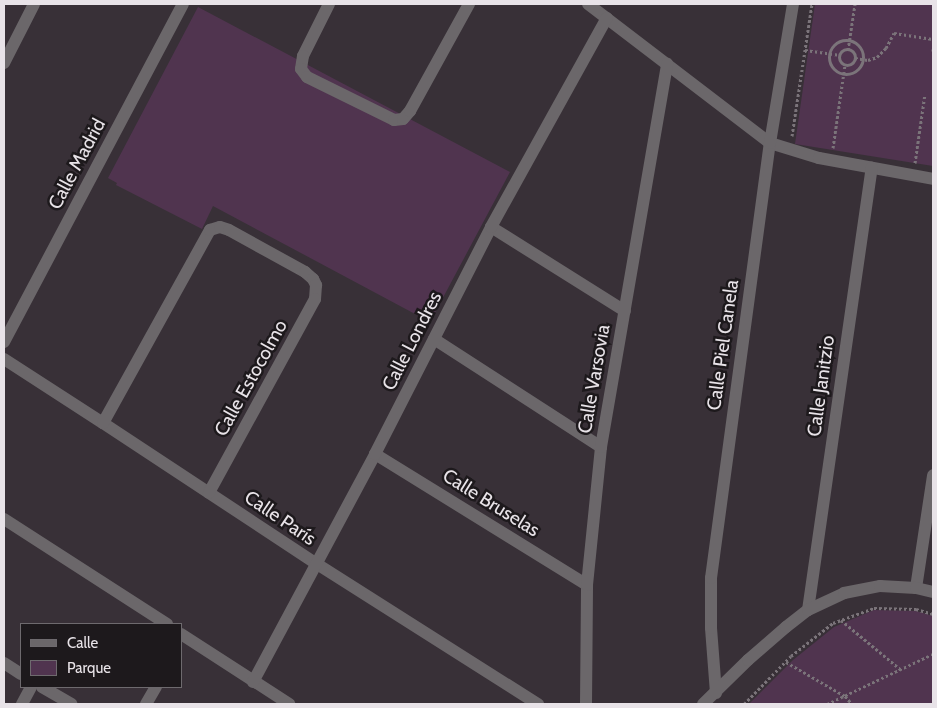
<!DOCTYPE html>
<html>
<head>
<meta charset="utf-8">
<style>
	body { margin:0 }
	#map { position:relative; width:937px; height:708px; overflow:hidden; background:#383037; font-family:Cabin,sans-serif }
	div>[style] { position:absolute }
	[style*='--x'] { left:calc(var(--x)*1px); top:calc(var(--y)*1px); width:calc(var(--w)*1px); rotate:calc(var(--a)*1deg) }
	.green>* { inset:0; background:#50344f }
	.path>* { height:3px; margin-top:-1.5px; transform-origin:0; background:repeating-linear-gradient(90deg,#7b747a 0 2.5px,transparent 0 5px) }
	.path>.ring { margin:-1.5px; padding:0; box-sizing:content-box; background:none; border:3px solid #7b747a; border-radius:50% }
	.minor>* { height:12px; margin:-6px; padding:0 6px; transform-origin:6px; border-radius:6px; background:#6b676a }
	span { translate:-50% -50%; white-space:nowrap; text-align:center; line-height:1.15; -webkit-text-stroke:5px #1d191c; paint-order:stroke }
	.street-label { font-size:19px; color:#e8e3e8 }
	.frame { position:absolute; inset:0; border:5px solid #e8e3e8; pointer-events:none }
	.legend { position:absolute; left:20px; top:623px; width:162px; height:65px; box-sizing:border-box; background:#1d191c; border:1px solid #6e6a6e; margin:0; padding:6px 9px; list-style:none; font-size:15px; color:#e8e3e8 }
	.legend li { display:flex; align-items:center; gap:10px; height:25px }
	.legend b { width:25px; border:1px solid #6e6a6e }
</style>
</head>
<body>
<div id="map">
	<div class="green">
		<div style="clip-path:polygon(815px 4px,933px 4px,933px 166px,795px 144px)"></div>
		<div style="clip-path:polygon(198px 7px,510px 172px,430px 322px,213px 206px,202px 229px,116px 185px,117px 183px,108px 178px)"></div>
		<div style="clip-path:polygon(874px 610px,916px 611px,933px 616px,933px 704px,749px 704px,793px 660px,834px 627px)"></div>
	</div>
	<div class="path">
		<div class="ring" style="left:829px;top:40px;width:31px;height:31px"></div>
		<div class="ring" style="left:839px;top:49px;width:13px;height:13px"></div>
		<div style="--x:805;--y:50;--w:34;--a:8"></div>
		<div style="--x:848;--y:50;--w:47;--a:-81.3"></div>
		<div style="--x:933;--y:51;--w:2;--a:-90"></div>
		<div style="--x:855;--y:58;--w:13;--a:9"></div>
		<div style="--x:868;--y:60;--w:9;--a:-18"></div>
		<div style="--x:877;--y:57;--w:13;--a:-45"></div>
		<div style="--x:886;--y:48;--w:17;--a:-62"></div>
		<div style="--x:894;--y:33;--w:39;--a:9"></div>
		<div style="--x:792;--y:136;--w:134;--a:-81.4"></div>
		<div style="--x:833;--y:148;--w:84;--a:-81.8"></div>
		<div style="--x:915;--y:163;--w:70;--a:-81.8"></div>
		<div style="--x:841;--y:620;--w:77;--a:39.7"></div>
		<div style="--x:786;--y:662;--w:68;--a:30"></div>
		<div style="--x:845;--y:696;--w:11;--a:49"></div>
		<div style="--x:744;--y:704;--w:67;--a:-45.6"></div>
		<div style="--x:791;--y:656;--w:53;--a:-38.2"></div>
		<div style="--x:833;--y:623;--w:44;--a:-20.1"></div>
		<div style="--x:874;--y:608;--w:42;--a:1.4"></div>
		<div style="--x:916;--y:609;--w:18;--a:16"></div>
		<div style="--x:827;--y:704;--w:117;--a:-25.3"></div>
	</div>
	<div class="minor">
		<div style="--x:329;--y:4;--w:58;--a:116.6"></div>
		<div style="--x:303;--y:56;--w:13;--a:99"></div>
		<div style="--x:301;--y:69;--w:10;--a:53"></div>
		<div style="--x:307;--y:77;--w:97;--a:26.3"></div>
		<div style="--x:394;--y:120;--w:9;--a:-6"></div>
		<div style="--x:403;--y:119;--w:11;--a:-49"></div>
		<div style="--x:410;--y:111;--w:122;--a:-61.1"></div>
		<div style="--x:588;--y:4;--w:229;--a:37.4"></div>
		<div style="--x:770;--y:143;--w:51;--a:17"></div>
		<div style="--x:819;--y:158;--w:116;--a:10.4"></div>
		<div style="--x:4;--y:63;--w:66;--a:-63"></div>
		<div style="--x:491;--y:227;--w:158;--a:32.1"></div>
		<div style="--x:434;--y:339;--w:199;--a:32.9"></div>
		<div style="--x:4;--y:342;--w:382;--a:-62.1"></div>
		<div style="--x:4;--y:359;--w:118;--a:32.9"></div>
		<div style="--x:103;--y:423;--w:256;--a:33.4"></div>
		<div style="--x:317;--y:564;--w:262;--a:32.4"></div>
		<div style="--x:103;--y:423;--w:221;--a:-61"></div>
		<div style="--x:210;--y:230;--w:10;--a:-17"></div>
		<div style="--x:220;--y:227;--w:9;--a:18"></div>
		<div style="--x:229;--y:230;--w:87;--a:28.9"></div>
		<div style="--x:305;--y:272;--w:11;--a:41"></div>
		<div style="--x:313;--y:279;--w:7;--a:63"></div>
		<div style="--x:316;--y:285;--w:14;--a:94"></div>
		<div style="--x:315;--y:299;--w:221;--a:118.7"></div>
		<div style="--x:375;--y:454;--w:249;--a:31.7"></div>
		<div style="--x:4;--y:519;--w:194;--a:32.8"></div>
		<div style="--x:916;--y:588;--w:114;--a:-81.4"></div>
		<div style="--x:808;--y:610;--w:447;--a:-81.8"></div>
		<div style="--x:181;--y:634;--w:129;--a:32.9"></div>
		<div style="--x:4;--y:663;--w:20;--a:33"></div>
		<div style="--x:253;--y:682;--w:259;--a:-61.8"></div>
		<div style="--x:375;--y:454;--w:255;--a:-62.9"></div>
		<div style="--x:491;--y:227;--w:239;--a:-61"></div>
		<div style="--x:42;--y:687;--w:34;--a:30"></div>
		<div style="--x:716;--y:693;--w:65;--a:-94.4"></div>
		<div style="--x:711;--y:628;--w:50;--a:-90"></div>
		<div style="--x:711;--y:578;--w:439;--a:-82.3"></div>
		<div style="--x:770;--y:143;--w:141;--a:-80.6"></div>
		<div style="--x:22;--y:704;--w:19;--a:-62"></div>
		<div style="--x:146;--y:704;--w:20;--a:-60"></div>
		<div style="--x:586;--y:704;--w:119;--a:-89.5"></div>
		<div style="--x:587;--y:585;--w:139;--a:-84.2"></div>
		<div style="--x:601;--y:447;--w:389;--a:-80.2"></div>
		<div style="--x:703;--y:704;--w:63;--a:-44.4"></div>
		<div style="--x:748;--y:660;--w:50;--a:-41"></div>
		<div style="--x:786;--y:627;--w:28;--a:-38"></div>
		<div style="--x:808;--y:610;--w:40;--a:-25"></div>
		<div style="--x:844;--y:593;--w:37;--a:-11"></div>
		<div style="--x:880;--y:586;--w:36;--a:3"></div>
		<div style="--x:916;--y:588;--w:17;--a:13"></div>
	</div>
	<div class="street-label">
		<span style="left:77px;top:164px;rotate:-62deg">Calle Madrid</span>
		<span style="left:412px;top:341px;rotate:-63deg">Calle Londres</span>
		<span style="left:723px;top:345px;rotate:-82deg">Calle Piel Canela</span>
		<span style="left:251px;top:378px;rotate:-61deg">Calle Estocolmo</span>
		<span style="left:594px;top:379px;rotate:-80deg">Calle Varsovia</span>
		<span style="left:821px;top:386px;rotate:-82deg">Calle Janitzio</span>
		<span style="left:491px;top:503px;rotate:32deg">Calle Bruselas</span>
		<span style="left:280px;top:518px;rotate:34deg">Calle París</span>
	</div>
	<div class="frame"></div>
	<ul class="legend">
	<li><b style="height:6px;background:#6b676a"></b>Calle</li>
	<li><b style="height:14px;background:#50344f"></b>Parque</li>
	</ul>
</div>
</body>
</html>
